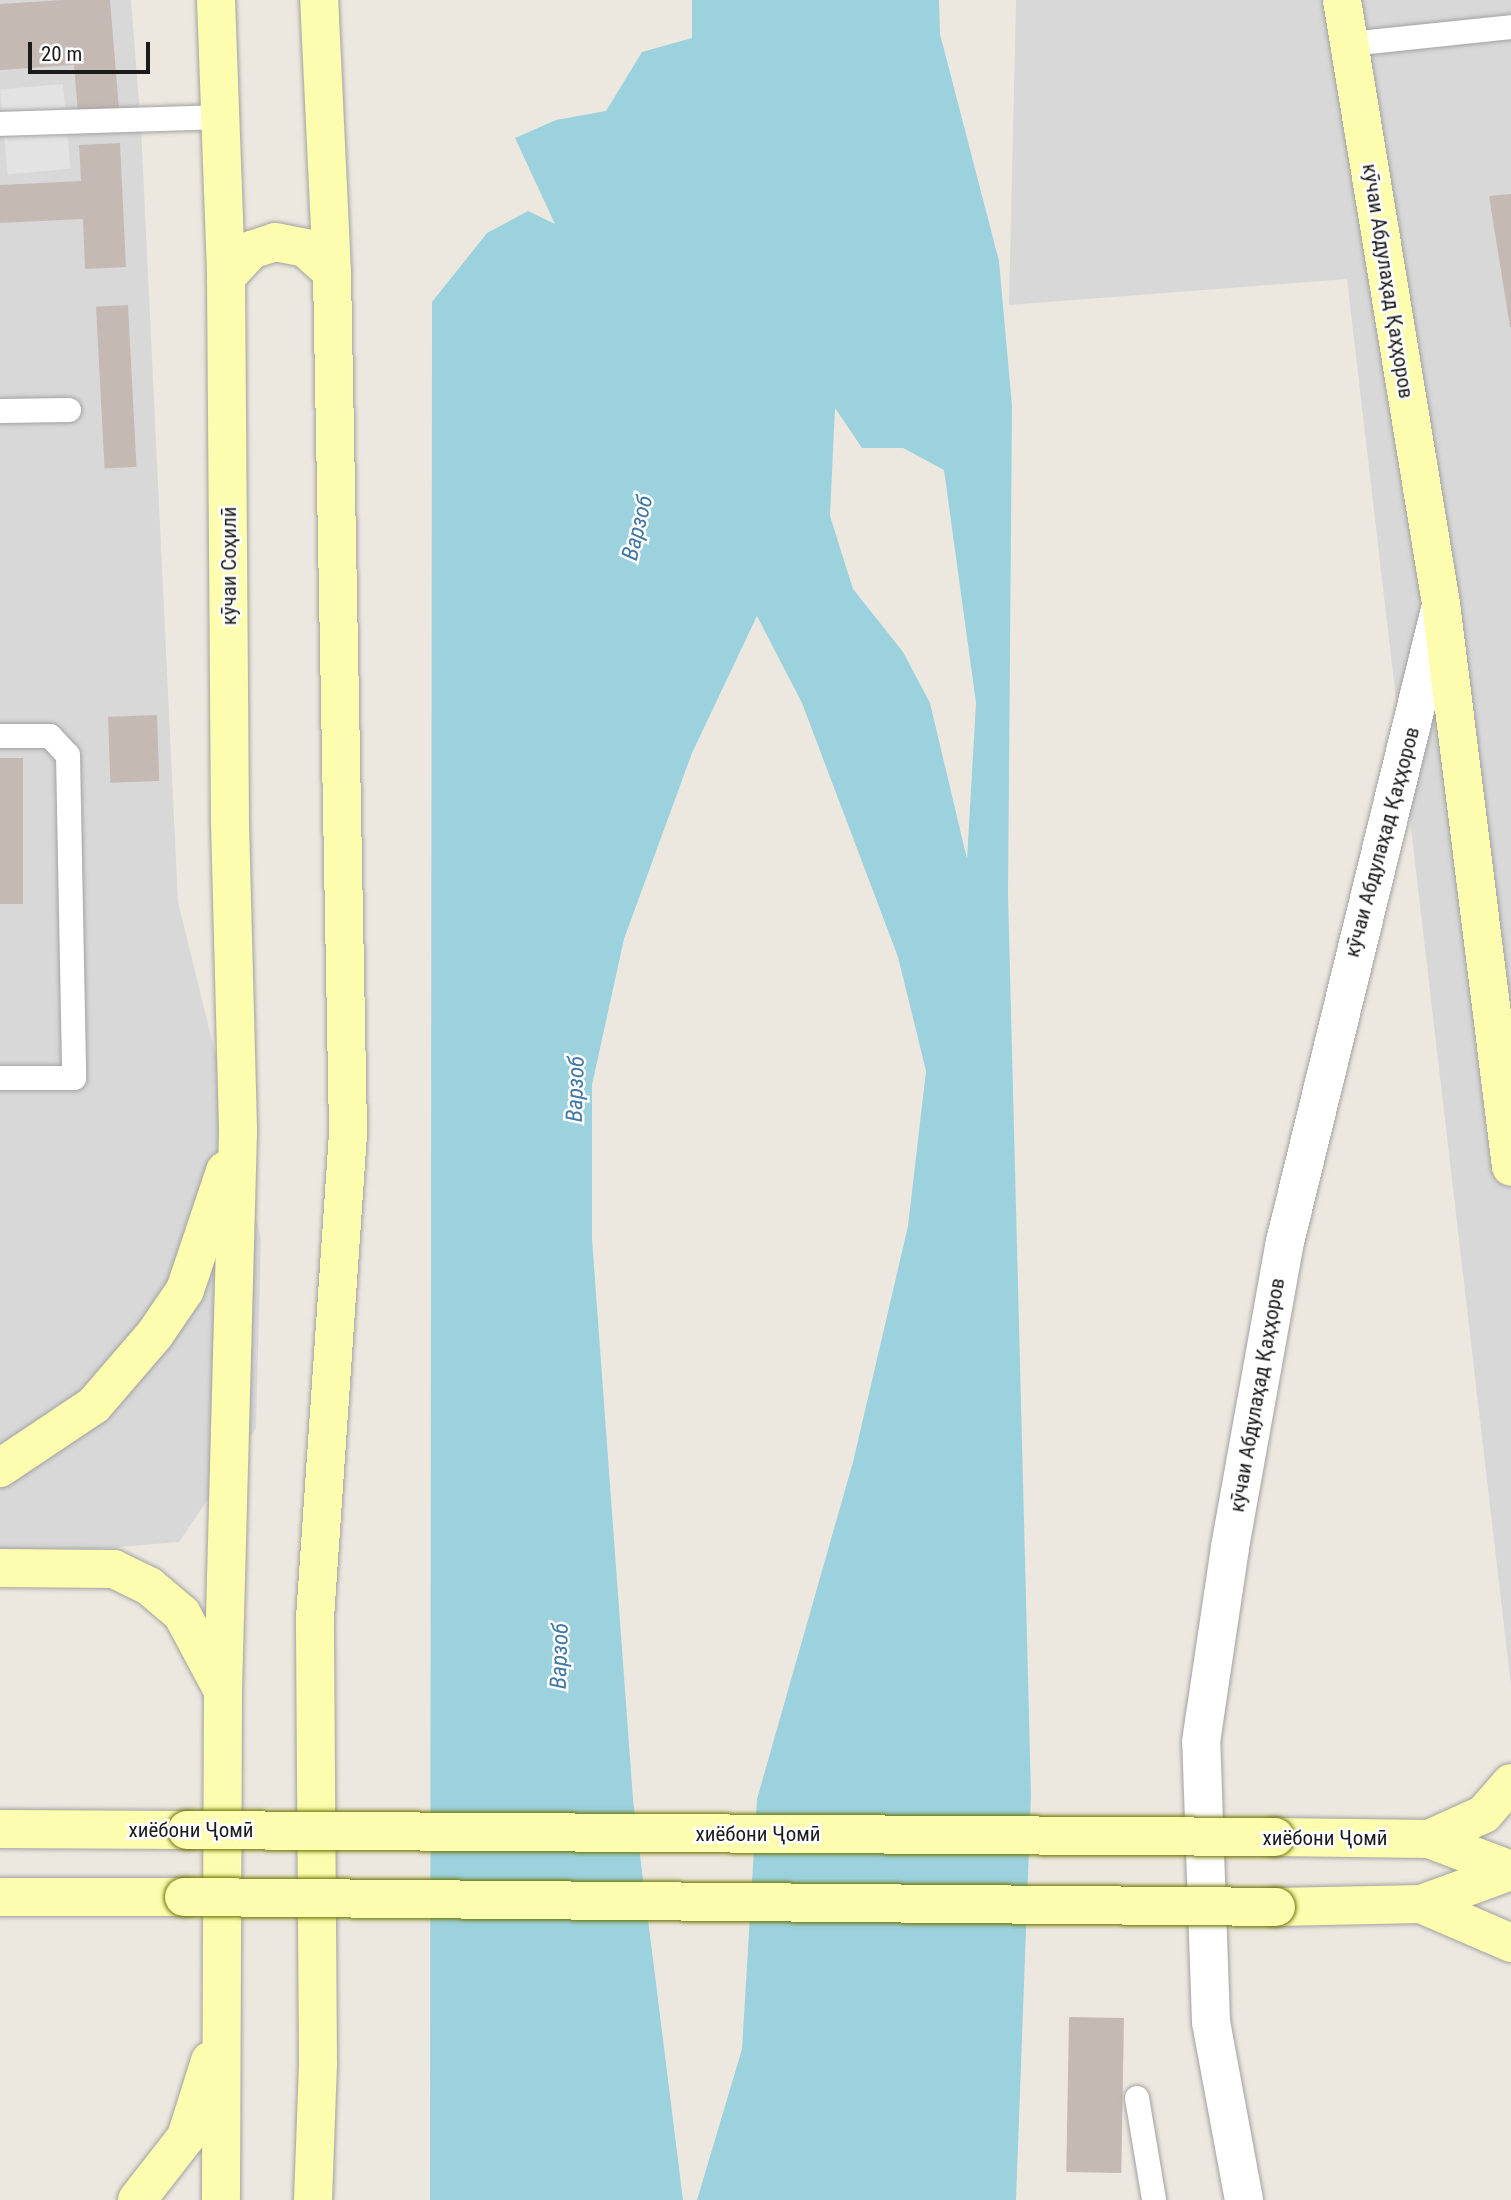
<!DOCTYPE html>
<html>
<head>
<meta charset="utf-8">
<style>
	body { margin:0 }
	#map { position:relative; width:1511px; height:2200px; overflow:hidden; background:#ede8df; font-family:"Roboto Condensed",sans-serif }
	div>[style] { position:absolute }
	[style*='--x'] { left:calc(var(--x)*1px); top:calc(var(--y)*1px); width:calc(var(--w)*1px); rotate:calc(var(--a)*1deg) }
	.residential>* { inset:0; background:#d9d8d8 }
	.parking>* { inset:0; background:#e3e3e3; transform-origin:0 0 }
	.water>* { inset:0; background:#9cd2de }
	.building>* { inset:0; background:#c5bab3; transform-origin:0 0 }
	.roads { filter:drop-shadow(0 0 2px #a2a2a2) drop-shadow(0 0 2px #a2a2a2) }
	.service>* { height:24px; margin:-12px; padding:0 12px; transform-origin:12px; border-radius:12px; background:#fff }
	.tertiary>* { height:38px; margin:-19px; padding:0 19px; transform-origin:19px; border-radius:19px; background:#fff }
	.secondary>* { height:38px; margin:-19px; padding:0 19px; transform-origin:19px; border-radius:19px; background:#fcfdae }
	.bridges { filter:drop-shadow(0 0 2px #6c7400) drop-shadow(0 0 2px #6c7400) }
	.secondary-bridge>* { height:38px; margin:-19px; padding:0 19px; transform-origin:19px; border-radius:19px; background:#fcfdae }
	span { translate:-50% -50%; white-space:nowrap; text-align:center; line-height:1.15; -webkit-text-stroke:5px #fff; paint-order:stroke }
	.street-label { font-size:21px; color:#1b1b1b }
	.water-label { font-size:23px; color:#4078a6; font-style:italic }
	.scale { position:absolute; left:28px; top:42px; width:122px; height:32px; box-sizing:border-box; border:4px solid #1b1b1b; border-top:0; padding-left:9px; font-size:21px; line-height:24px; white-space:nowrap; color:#1b1b1b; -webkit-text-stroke:5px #fff; paint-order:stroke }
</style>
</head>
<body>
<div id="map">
	<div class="residential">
		<div style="clip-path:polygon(0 0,131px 0,141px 128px,178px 902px,261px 1239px,256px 1428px,179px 1542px,0 1557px)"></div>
		<div style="clip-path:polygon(1016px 0,1511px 0,1511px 1686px,1347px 279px,1009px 305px)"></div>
	</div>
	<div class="parking">
		<div style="left:63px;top:84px;width:85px;height:63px;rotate:85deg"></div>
	</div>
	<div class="water">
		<div style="clip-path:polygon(evenodd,692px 0,939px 0,940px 34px,999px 261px,1012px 406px,1008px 894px,1031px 1795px,1016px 2200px,697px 2200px,742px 2049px,757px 1799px,853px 1462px,908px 1226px,926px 1071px,898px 957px,802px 703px,757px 616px,692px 753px,624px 939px,592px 1085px,592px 1239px,633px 1799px,683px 2200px,430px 2200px,432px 302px,487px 233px,528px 211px,555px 224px,515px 138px,556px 120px,606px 111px,642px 52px,692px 38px,692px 0,835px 408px,862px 448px,903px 448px,944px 470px,976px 703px,967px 859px,930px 703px,903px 652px,853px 589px,830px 516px,835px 408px)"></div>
	</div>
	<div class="building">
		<div style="clip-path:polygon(62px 0,110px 0,119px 109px,78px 113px,74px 65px,0 70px,0 4px)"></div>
		<div style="clip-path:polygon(120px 143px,126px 267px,85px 269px,83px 219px,0 223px,0 185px,81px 181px,79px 145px)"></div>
		<div style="clip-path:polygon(1511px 194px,1511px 327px,1510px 327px,1489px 196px)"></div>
		<div style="left:128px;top:305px;width:162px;height:32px;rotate:87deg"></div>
		<div style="left:157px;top:715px;width:66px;height:49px;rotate:88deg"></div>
		<div style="left:0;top:758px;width:23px;height:146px"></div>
		<div style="left:1069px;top:2017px;width:55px;height:155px;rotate:1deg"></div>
	</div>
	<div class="roads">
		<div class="service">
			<div style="--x:1350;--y:44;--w:162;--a:-6"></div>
			<div style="--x:0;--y:124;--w:221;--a:-1.8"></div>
			<div style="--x:0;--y:411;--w:69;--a:-0.8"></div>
			<div style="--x:0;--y:736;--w:50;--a:0"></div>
			<div style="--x:50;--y:736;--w:26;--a:47"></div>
			<div style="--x:68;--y:755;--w:323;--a:88.9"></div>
			<div style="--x:74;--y:1078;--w:74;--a:180"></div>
			<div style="--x:1137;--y:2098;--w:103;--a:80.5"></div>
		</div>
		<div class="tertiary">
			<div style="--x:1244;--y:2200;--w:181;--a:-100.5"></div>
			<div style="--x:1211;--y:2022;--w:280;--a:-92"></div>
			<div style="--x:1201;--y:1742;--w:197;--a:-81.5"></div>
			<div style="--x:1230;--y:1547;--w:306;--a:-79.8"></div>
			<div style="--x:1284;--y:1246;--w:656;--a:-76.24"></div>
		</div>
		<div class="secondary">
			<div style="--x:216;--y:0;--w:277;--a:87.9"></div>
			<div style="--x:226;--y:277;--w:546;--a:89.58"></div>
			<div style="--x:230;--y:823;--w:309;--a:88.5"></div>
			<div style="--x:238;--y:1132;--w:559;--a:91.54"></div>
			<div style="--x:223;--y:1691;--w:509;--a:90.23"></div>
			<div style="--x:1342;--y:0;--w:612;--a:80.69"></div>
			<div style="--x:1441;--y:604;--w:567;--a:82.91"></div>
			<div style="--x:226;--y:277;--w:37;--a:-47"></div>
			<div style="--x:251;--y:250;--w:25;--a:-18"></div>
			<div style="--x:275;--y:242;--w:31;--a:11"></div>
			<div style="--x:305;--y:248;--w:36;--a:42"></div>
			<div style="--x:0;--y:1468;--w:113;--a:-33.8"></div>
			<div style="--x:94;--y:1405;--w:94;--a:-49.3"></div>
			<div style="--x:155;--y:1334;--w:53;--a:-55.7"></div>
			<div style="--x:185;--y:1290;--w:126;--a:-71.4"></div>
			<div style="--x:0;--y:1568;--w:114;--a:0.5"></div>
			<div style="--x:114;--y:1569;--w:39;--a:26"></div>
			<div style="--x:149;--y:1586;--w:43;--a:40.3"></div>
			<div style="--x:182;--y:1614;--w:85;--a:61.9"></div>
			<div style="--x:0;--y:1829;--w:187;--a:0.3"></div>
			<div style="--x:1275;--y:1837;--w:154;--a:0.7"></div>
			<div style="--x:1429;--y:1839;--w:88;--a:20.7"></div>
			<div style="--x:1429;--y:1839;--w:60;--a:-24.4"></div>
			<div style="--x:1484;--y:1814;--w:41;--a:-48.9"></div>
			<div style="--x:0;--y:1897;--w:184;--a:0"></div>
			<div style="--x:1421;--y:1904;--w:98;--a:23.4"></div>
			<div style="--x:1276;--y:1907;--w:145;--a:-1.2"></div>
			<div style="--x:1421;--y:1904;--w:96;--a:-20.1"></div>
			<div style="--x:137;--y:2200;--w:80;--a:-52.1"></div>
			<div style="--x:186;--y:2137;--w:80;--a:-72.5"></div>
			<div style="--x:313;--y:2200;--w:137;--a:-87.9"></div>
			<div style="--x:318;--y:2063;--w:445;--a:-90.4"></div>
			<div style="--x:315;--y:1618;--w:489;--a:-86.1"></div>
			<div style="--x:348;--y:1130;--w:858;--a:-91.07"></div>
			<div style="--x:332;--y:272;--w:272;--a:-92.7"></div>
		</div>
	</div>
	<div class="bridges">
		<div class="secondary-bridge">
			<div style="--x:187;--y:1830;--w:1088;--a:0.37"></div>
			<div style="--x:184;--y:1897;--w:1092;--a:0.52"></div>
		</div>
	</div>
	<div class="street-label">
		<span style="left:1388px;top:281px;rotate:81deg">кӯчаи Абдулаҳад Қаҳҳоров</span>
		<span style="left:229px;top:566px;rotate:-90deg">кӯчаи Соҳилӣ</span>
		<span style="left:1382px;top:842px;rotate:-75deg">кӯчаи Абдулаҳад Қаҳҳоров</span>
		<span style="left:1257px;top:1395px;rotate:-80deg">кӯчаи Абдулаҳад Қаҳҳоров</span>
		<span style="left:191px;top:1830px">хиёбони Ҷомӣ</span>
		<span style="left:758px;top:1834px">хиёбони Ҷомӣ</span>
		<span style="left:1325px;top:1838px">хиёбони Ҷомӣ</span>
	</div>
	<div class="water-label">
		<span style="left:638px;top:528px;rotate:-76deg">Варзоб</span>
		<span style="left:576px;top:1089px;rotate:-88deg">Варзоб</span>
		<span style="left:560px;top:1656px;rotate:-88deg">Варзоб</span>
	</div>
	<div class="scale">20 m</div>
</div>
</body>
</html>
